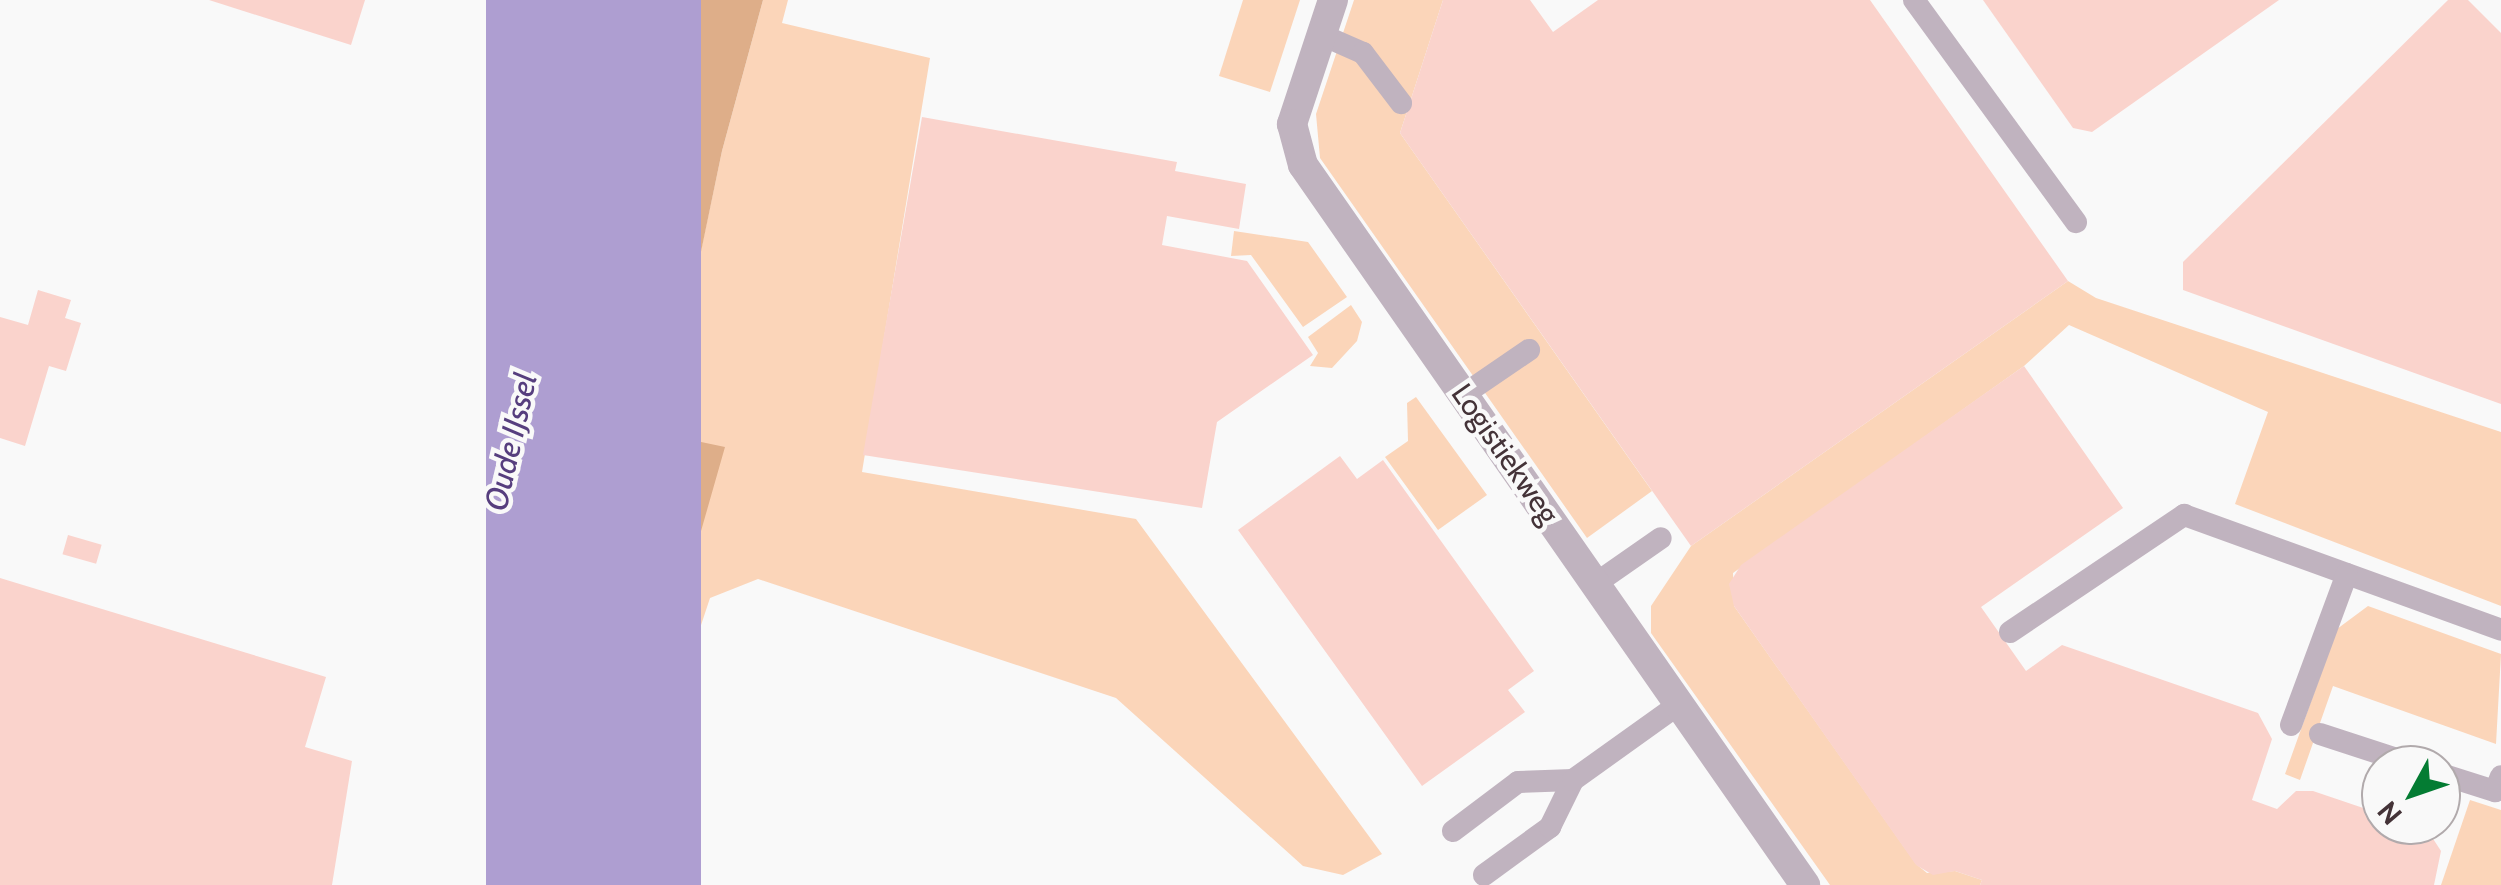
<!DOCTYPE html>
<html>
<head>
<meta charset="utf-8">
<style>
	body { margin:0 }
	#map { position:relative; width:2501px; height:885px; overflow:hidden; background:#f9f9f9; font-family:Cabin,sans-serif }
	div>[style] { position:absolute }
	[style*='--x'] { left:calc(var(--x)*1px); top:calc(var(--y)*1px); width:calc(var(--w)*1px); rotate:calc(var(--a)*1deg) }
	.green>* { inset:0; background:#fbd5b9 }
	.forest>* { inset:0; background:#deae89 }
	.water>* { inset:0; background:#ae9ed1; transform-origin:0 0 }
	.building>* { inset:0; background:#fad3cc; transform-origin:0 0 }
	.service>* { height:22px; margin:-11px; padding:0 11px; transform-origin:11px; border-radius:11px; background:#c0b3bf }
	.minor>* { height:30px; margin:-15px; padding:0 15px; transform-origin:15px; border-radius:15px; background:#c0b3bf }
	span { translate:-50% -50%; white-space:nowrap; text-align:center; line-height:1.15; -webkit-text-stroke:9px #f9f9f9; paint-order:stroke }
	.street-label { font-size:30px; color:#443338 }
	.water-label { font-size:32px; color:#563e7e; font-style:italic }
	.north { position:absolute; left:2361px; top:745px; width:100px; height:100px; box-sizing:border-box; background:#f9f9f9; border:2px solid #b1aaac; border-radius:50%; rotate:230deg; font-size:28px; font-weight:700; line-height:40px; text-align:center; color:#443338 }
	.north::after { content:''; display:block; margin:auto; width:35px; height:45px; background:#047c33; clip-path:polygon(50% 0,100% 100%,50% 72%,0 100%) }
</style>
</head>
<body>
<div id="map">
	<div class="green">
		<div style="clip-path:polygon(763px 0,788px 0,782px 23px,930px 58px,862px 472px,1136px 519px,1382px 854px,1343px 875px,1303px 866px,1116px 698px,758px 579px,710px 598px,615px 885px,567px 885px,722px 151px)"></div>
		<div style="clip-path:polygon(1243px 0,1300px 0,1270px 92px,1219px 76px)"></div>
		<div style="clip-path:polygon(1354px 0,1443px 0,1400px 133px,1652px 491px,1587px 538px,1320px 158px,1316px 114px)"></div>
		<div style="clip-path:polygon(1234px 231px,1308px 242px,1347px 297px,1303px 327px,1251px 255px,1231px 256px)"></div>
		<div style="clip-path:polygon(2068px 281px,2096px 298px,2501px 432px,2501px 606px,2235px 504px,2268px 412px,2069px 325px,2024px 366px,1733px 573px,1734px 606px,1916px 864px,1927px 873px,1955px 871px,1982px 880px,1980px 885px,1830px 885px,1651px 633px,1651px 606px,1691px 546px)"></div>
		<div style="clip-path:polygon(1351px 305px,1362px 322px,1357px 341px,1332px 368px,1310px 366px,1318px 353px,1308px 337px)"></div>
		<div style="clip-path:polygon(1416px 397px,1487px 495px,1438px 530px,1385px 457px,1408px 441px,1407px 403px)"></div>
		<div style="clip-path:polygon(2368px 606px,2501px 654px,2496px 744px,2333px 686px,2300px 780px,2285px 774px,2337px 629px)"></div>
		<div style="clip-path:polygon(2470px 800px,2501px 810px,2501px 885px,2441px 885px)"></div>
	</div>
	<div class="forest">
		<div style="clip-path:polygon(701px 0,763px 0,722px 151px,663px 434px,725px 447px,600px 885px,530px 885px)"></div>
	</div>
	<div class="water">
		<div style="left:486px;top:0;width:215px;height:900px"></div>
	</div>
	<div class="building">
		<div style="clip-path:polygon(209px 0,365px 0,351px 45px)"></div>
		<div style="clip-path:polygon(1443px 0,1530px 0,1553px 32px,1598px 0,1870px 0,2068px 281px,1691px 546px,1400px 133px)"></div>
		<div style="clip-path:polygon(1983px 0,2279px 0,2092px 132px,2073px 128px)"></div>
		<div style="clip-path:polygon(2448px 0,2468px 0,2501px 33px,2501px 404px,2183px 290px,2183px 262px)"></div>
		<div style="clip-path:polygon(922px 117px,1177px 162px,1175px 171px,1246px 184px,1239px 229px,1167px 216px,1162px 245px,1247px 261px,1313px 355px,1217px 422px,1202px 508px,863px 455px)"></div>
		<div style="clip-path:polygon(38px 290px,71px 300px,65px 318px,81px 323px,66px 371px,49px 366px,25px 446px,0 438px,0 317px,28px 325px)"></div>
		<div style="clip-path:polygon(2024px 366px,2123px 508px,1981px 607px,2026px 671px,2062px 645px,2258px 713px,2272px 739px,2252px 800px,2277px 809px,2296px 791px,2313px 791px,2381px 814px,2381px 825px,2428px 831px,2441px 851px,2434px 885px,1980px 885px,1982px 880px,1955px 871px,1933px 875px,1916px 865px,1734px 606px,1729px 584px,1741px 565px)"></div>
		<div style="clip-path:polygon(1340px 456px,1357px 479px,1383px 460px,1534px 671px,1508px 690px,1525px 712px,1422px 786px,1238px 530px)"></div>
		<div style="left:68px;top:535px;width:35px;height:20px;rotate:16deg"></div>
		<div style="clip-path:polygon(0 578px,326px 677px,305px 747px,352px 761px,332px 885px,0 885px)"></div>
	</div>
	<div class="service">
		<div style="--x:1914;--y:0;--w:275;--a:53.9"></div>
		<div style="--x:1322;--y:35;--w:45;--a:23.7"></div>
		<div style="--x:1363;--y:53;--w:63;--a:52.8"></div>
		<div style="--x:1463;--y:395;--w:80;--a:-34.3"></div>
		<div style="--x:1595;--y:584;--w:80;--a:-34.9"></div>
		<div style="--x:2010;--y:632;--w:210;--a:-33.9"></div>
		<div style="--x:2184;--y:515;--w:337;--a:19.9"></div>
		<div style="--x:2291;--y:725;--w:161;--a:-69.7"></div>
		<div style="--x:2320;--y:734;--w:100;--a:18.1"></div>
		<div style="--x:2441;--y:774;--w:57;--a:17.5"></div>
		<div style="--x:2495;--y:791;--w:16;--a:-68"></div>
		<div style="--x:1453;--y:831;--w:81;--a:-37"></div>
		<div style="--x:1518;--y:782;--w:55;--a:-2.1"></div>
		<div style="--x:1484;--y:875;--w:82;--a:-36"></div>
		<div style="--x:1550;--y:827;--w:52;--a:-63.9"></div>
		<div style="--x:1573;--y:780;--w:130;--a:-35.6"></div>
	</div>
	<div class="minor">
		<div style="--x:1333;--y:0;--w:131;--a:108.3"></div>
		<div style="--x:1292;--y:124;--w:42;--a:75"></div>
		<div style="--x:1303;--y:165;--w:878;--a:55.11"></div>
	</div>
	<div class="street-label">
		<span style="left:1505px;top:454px;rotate:55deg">Logistiekweg</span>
	</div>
	<div class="water-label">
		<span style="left:511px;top:442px;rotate:-77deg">Oude IJssel</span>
	</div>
	<div class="north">N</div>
</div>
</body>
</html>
